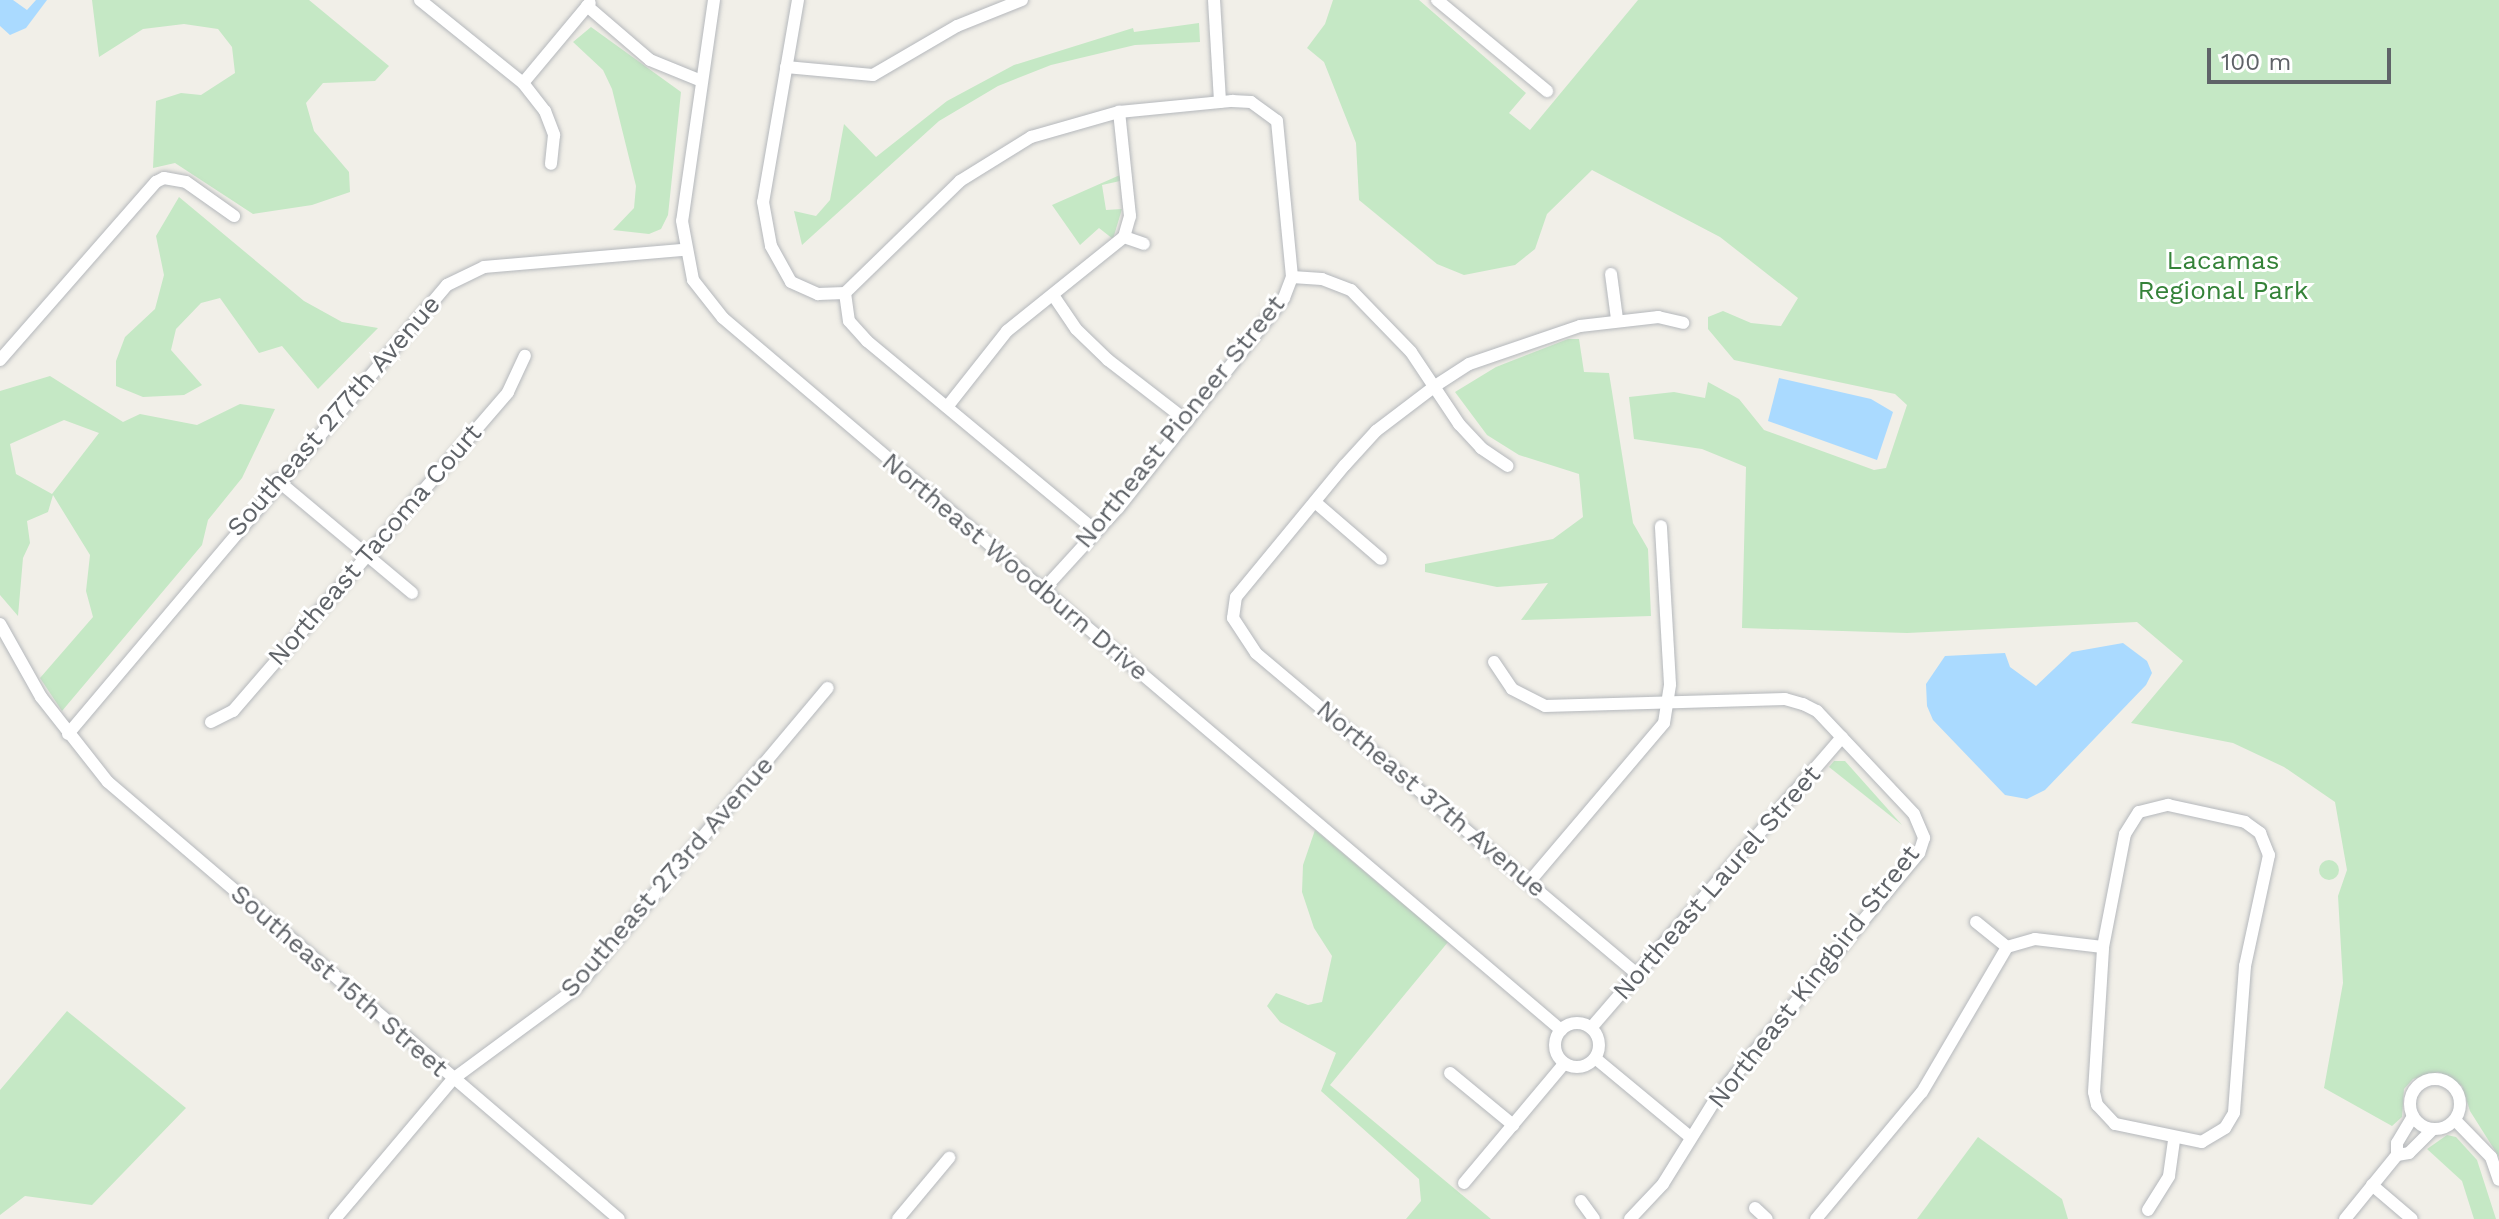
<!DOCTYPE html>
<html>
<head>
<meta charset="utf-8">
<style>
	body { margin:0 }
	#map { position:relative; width:2499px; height:1219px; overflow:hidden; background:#f1efe8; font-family:"Work Sans",sans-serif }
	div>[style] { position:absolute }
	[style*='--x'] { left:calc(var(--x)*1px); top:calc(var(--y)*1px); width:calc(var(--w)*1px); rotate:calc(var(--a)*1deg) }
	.green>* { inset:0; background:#c5e8c5 }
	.round { border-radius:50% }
	.water>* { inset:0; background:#aadaff }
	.roads { filter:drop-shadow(0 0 2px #b5b8bc) drop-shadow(0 0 2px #b5b8bc) }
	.minor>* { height:12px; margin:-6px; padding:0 6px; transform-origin:6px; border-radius:6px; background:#fff }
	.minor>.ring { margin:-6px; padding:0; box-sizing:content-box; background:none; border:12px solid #fff; border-radius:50% }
	span { translate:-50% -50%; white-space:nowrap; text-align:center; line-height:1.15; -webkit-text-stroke:6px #fff; paint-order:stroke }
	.park-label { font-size:26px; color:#348238 }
	.street-label { font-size:26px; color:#5f6368 }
	.scale { position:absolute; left:2207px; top:48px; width:184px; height:36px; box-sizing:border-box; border:4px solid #5f6368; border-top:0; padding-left:10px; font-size:24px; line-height:28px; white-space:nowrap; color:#5f6368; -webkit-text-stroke:6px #fff; paint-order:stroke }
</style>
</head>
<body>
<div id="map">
	<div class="green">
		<div style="clip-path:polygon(92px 0,309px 0,389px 66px,375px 81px,323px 83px,306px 103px,314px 131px,349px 172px,350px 192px,312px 205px,253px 214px,175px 163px,153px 168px,156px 101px,181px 93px,201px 95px,235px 73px,232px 47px,218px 29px,184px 24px,143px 29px,99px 57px)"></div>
		<div style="clip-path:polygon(1333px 0,1419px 0,1526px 93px,1509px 113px,1530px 130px,1638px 0,2499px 0,2499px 1157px,2470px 1111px,2462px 1086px,2438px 1072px,2413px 1079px,2404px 1089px,2402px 1117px,2392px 1126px,2324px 1088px,2343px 983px,2338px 896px,2347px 870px,2335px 802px,2284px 767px,2233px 743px,2131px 723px,2183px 661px,2137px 622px,1907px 633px,1742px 628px,1746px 467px,1702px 449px,1634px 439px,1629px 397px,1674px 392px,1705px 398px,1708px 382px,1739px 399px,1764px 430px,1874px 470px,1886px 468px,1907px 405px,1895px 394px,1734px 360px,1708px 329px,1708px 317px,1723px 311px,1751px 323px,1781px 326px,1798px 298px,1720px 237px,1592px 170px,1547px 214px,1535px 249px,1515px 265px,1464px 275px,1437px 264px,1359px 200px,1356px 143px,1324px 62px,1307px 48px,1325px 24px)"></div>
		<div style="clip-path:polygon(1199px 23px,1200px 42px,1135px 45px,1051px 65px,998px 86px,939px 121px,802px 245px,794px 211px,816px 216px,830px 200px,844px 124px,876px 157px,947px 101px,1014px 65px,1133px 28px,1134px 32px)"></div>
		<div style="clip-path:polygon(591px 27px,681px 92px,668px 215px,661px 229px,649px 234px,613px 230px,634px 208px,636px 186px,612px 89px,603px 70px,573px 42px)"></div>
		<div style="clip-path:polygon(1120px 175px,1120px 181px,1102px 185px,1106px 210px,1122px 209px,1113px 239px,1099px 228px,1080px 245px,1052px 205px)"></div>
		<div style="clip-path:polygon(179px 197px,304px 301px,342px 322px,378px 328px,318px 389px,282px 346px,259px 353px,220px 298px,201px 303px,176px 329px,171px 350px,202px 385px,184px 395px,143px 397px,116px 386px,116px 361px,125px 337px,155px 309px,164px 275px,156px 236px)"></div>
		<div style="clip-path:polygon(1568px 339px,1579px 339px,1584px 372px,1609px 373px,1633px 523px,1648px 549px,1651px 616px,1521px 620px,1548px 583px,1497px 587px,1425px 572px,1425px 564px,1553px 539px,1583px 517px,1579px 474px,1519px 455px,1487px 435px,1455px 392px,1496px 367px)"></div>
		<div style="clip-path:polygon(evenodd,50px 376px,123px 422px,140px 414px,197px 425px,240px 404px,275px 409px,242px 478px,208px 520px,202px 545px,62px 711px,40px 678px,93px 617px,86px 591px,90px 555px,53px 495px,48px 512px,27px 521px,30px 543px,23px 558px,18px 616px,0 595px,0 391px,50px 376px,64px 420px,99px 433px,52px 494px,16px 474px,10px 444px,64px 420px)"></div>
		<div style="clip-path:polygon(1834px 761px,1845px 761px,1902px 825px,1829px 767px)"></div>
		<div style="clip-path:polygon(1315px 830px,1448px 942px,1330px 1085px,1491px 1219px,1406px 1219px,1421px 1201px,1419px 1179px,1321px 1091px,1336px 1053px,1280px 1022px,1267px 1006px,1276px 993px,1308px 1005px,1322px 1002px,1332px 956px,1314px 928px,1302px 892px,1303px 865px)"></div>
		<div class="round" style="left:2319px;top:860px;width:20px;height:20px"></div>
		<div style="clip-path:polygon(67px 1011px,186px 1108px,92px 1205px,25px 1196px,0 1215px,0 1090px)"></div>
		<div style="clip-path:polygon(2447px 1135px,2456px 1137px,2477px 1160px,2496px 1219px,2474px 1219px,2462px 1181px,2427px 1149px)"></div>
		<div style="clip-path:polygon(1978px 1137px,2062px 1199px,2068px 1219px,1917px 1219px)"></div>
	</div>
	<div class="water">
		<div style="clip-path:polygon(0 0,13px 0,27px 10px,36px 0,47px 0,26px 28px,10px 35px,0 26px)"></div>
		<div style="clip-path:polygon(1779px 378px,1871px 399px,1893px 412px,1877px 460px,1768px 421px)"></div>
		<div style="clip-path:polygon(2123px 643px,2147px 661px,2152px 673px,2146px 685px,2045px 790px,2027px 799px,2005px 795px,1933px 720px,1927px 706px,1926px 684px,1945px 656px,2005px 653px,2010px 667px,2036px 686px,2072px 652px)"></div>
	</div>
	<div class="roads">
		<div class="minor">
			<div style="--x:420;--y:0;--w:132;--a:38.9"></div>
			<div style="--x:523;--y:83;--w:36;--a:52"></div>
			<div style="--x:545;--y:111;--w:26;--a:69"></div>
			<div style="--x:554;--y:135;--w:29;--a:96"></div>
			<div style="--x:714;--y:0;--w:223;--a:98.2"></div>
			<div style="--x:682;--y:221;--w:60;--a:79.4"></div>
			<div style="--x:693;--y:280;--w:48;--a:51.7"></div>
			<div style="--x:723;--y:318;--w:1100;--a:40.35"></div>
			<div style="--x:798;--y:0;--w:205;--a:99.8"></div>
			<div style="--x:763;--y:202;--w:45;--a:79.7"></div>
			<div style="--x:771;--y:246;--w:41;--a:60.9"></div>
			<div style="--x:791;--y:282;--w:30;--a:24"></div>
			<div style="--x:818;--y:294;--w:27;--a:-2"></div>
			<div style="--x:1214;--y:0;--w:102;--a:86.6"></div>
			<div style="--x:1437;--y:0;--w:143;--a:39.6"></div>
			<div style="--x:587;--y:6;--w:83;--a:40.6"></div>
			<div style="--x:650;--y:60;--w:53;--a:22.2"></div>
			<div style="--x:786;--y:67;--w:87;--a:5.3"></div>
			<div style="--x:873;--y:75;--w:97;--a:-30.3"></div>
			<div style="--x:957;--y:26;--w:70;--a:-21.8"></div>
			<div style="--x:523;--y:83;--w:104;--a:-50.1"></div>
			<div style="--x:1124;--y:237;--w:21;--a:19"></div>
			<div style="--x:1611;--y:274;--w:45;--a:82.4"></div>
			<div style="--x:1292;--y:277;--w:30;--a:4"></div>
			<div style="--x:1322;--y:279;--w:31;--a:21"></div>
			<div style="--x:1351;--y:290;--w:86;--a:45.9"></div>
			<div style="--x:1411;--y:352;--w:87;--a:56.3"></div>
			<div style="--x:1459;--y:424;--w:33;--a:47"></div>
			<div style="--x:1481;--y:448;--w:32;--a:34"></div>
			<div style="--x:845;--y:293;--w:161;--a:-44.2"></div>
			<div style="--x:960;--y:181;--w:84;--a:-31.8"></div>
			<div style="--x:1031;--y:137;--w:91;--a:-15.9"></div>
			<div style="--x:1119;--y:112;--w:114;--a:-5.6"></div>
			<div style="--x:1232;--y:101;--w:19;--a:3"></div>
			<div style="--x:1251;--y:102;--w:32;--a:36"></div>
			<div style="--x:1277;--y:121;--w:157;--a:84.5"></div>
			<div style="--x:1292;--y:277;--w:22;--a:111"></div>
			<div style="--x:1284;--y:298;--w:268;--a:128.3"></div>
			<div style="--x:1118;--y:508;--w:111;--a:132.4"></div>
			<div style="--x:845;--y:293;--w:28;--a:82"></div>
			<div style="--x:849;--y:321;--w:27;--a:48"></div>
			<div style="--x:867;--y:341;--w:296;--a:39.7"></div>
			<div style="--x:1053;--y:295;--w:41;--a:55.9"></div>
			<div style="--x:1076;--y:329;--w:45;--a:44.1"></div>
			<div style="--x:1108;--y:360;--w:100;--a:37.7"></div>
			<div style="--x:0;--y:360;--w:237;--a:-48.8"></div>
			<div style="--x:156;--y:182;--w:9;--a:-27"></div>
			<div style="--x:164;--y:178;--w:22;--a:10"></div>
			<div style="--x:186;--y:182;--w:59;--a:35.3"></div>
			<div style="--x:947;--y:407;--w:97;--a:-51.7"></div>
			<div style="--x:1007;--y:331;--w:150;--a:-38.8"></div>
			<div style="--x:1124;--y:237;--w:22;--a:-74"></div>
			<div style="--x:1130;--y:216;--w:105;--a:-96"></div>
			<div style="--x:277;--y:480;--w:176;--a:39.9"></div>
			<div style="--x:1315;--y:502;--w:87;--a:40.8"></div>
			<div style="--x:0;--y:624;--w:84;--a:60.7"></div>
			<div style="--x:41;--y:697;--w:108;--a:51.8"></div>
			<div style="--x:108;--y:782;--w:672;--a:40.54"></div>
			<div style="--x:1494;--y:662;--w:32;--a:56"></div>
			<div style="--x:1512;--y:689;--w:37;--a:27"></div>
			<div style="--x:1545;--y:706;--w:240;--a:-1.7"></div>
			<div style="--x:1785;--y:699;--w:19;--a:16"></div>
			<div style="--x:1803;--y:704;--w:16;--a:27"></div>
			<div style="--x:1817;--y:711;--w:141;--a:46.7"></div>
			<div style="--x:1914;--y:814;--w:26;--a:67"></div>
			<div style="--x:1924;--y:838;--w:16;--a:108"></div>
			<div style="--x:1919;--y:853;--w:320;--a:129.6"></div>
			<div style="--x:1715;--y:1100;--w:99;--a:121.8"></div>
			<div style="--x:1663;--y:1184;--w:48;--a:133.3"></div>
			<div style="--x:211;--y:722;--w:25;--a:-27"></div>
			<div style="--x:233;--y:711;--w:421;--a:-49.2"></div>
			<div style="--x:508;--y:392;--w:40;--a:-65"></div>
			<div style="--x:68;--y:734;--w:588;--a:-49.83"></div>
			<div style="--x:447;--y:285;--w:41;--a:-25.9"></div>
			<div style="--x:484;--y:267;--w:201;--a:-4.9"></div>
			<div style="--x:2168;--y:805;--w:79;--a:12.4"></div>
			<div style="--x:2245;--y:822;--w:19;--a:36"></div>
			<div style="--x:2260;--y:833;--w:24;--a:68"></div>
			<div style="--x:2269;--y:855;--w:114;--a:102.2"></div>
			<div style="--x:2245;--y:966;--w:147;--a:94.3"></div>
			<div style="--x:2234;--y:1113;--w:17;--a:121"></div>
			<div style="--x:2225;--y:1128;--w:27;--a:149"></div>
			<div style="--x:2202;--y:1142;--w:89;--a:-168.3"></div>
			<div style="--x:2115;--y:1124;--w:26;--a:-133"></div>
			<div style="--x:2097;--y:1105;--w:13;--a:-103"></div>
			<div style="--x:2094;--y:1092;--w:145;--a:-86.4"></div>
			<div style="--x:2103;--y:947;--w:115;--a:-79"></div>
			<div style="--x:2125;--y:834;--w:26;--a:-58"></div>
			<div style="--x:2139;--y:812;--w:30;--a:-14"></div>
			<div style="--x:1530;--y:881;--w:207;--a:-49.7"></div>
			<div style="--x:1664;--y:723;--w:39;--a:-81"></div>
			<div style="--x:1670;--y:684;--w:158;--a:-93.3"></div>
			<div style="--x:1976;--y:922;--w:40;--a:39"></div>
			<div style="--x:2007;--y:947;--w:29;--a:-16"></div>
			<div style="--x:2035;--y:939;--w:68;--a:6.7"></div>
			<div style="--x:1637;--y:974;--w:498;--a:-139.9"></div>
			<div style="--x:1256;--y:653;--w:42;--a:-123.3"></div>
			<div style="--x:1233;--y:618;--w:21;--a:-82"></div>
			<div style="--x:1236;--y:597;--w:171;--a:-50.5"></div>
			<div style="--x:1345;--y:465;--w:46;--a:-47.6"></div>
			<div style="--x:1376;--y:431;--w:74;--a:-37.3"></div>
			<div style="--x:1435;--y:386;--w:40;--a:-32.9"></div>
			<div style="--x:1469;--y:364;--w:117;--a:-18.9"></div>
			<div style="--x:1580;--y:326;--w:79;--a:-6.6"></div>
			<div style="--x:1658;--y:317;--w:26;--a:13"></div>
			<div class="ring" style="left:1555px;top:1023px;width:32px;height:32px"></div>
			<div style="--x:1591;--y:1028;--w:384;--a:-49.2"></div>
			<div style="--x:1595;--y:1058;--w:124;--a:39.7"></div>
			<div style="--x:1450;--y:1073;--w:82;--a:39.5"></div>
			<div class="ring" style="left:2410px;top:1079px;width:38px;height:38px"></div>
			<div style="--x:2455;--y:1120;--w:52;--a:45.8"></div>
			<div style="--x:2491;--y:1157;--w:24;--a:71"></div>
			<div style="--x:2397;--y:1155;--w:12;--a:-9"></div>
			<div style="--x:2409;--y:1153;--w:34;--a:-45"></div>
			<div style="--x:1464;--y:1183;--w:155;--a:-50"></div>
			<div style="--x:2372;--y:1185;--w:52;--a:40.4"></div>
			<div style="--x:1581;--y:1201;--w:22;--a:54"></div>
			<div style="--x:1755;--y:1208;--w:16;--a:43"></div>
			<div style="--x:2148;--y:1210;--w:40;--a:-58"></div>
			<div style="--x:2169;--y:1176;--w:37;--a:-82"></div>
			<div style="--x:335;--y:1219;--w:183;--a:-49.9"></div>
			<div style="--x:453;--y:1079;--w:152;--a:-36.4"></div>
			<div style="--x:575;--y:989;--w:393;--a:-50"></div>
			<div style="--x:898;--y:1219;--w:80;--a:-50.1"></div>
			<div style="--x:1816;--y:1219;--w:165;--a:-50.2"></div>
			<div style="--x:1922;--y:1092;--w:168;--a:-59.6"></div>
			<div style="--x:2345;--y:1219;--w:82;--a:-50.9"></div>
			<div style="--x:2397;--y:1155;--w:12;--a:-90"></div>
			<div style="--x:2397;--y:1143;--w:31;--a:-59"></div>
		</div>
	</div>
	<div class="park-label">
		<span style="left:2223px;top:276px">Lacamas<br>Regional Park</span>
	</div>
	<div class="street-label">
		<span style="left:334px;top:416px;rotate:-49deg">Southeast 277th Avenue</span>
		<span style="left:1180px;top:422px;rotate:-51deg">Northeast Pioneer Street</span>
		<span style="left:375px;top:545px;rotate:-49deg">Northeast Tacoma Court</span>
		<span style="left:1015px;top:567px;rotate:40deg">Northeast Woodburn Drive</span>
		<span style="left:1431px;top:799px;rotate:40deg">Northeast 37th Avenue</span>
		<span style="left:667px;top:877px;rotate:-49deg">Southeast 273rd Avenue</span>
		<span style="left:1717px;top:883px;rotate:-49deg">Northeast Laurel Street</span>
		<span style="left:1814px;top:977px;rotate:-52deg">Northeast Kingbird Street</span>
		<span style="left:339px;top:981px;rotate:41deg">Southeast 15th Street</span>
	</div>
	<div class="scale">100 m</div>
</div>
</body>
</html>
